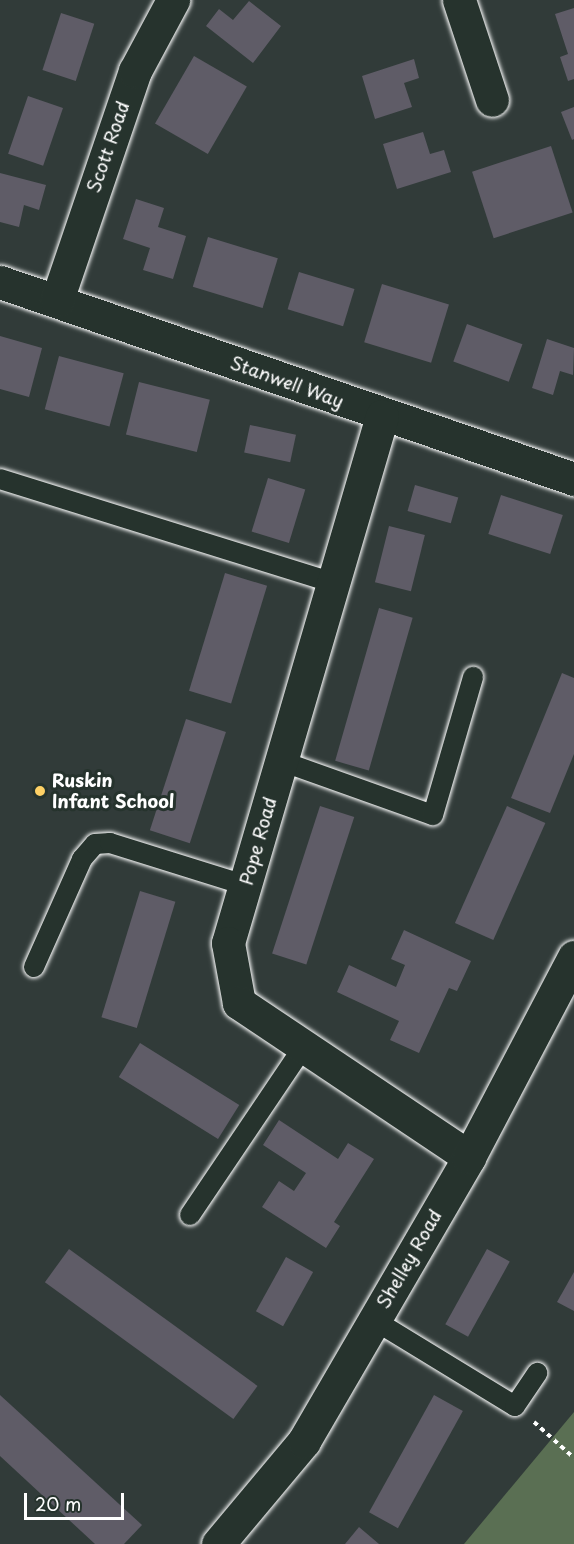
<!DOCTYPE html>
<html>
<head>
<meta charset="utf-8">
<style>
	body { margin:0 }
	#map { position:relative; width:574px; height:1544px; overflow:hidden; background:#313b39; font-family:"Playpen Sans",sans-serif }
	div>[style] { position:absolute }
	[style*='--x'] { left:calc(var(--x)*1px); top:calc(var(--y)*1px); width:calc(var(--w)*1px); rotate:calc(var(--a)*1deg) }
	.green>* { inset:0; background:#5a6f53 }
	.building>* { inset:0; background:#5f5c67; transform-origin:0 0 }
	.path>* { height:4px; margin-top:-2px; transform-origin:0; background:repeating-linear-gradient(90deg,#fff 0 4.5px,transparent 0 9px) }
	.roads { filter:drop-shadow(0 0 2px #fff) drop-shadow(0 0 2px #fff) }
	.lane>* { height:20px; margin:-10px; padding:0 10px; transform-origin:10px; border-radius:10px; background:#26332d }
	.street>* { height:33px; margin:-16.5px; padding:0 16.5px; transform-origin:16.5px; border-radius:16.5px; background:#26332d }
	.dots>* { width:16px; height:16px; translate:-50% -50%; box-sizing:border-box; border:3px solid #26332d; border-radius:50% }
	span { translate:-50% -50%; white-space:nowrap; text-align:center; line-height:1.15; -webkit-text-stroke:6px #26332d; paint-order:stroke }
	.street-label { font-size:18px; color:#fff }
	.poi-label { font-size:18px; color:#fff; font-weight:700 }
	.left { translate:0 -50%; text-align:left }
	.scale { position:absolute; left:24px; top:1493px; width:100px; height:27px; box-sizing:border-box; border:3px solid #fff; border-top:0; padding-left:8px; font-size:18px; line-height:21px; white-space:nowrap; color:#fff; -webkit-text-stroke:4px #26332d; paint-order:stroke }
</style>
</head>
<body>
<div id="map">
	<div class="green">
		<div style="clip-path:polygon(574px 1412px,574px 1544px,464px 1544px)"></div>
	</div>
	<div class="building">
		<div style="clip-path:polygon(249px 1px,281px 26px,253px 63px,206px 26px,219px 9px,233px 20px)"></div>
		<div style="clip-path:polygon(574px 8px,574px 79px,568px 81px,560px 57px,568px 54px,555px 14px)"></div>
		<div style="left:61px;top:13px;width:35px;height:60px;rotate:18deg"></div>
		<div style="left:194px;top:56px;width:61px;height:78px;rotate:30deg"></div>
		<div style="clip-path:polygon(414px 59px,419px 78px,404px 83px,412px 107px,375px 119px,362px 76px)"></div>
		<div style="left:28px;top:96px;width:37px;height:61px;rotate:19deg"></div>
		<div style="clip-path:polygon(574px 107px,574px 139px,572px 140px,561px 112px)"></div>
		<div style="clip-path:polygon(423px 132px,430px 154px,444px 150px,451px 172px,397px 189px,383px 144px)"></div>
		<div style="left:551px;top:146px;width:70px;height:83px;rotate:72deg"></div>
		<div style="clip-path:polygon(0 173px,46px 185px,39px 210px,24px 205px,19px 227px,0 222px)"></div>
		<div style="clip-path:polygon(136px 199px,164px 208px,158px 227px,186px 236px,173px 279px,143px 270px,150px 248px,123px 239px)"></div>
		<div style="left:208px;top:237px;width:73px;height:52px;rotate:17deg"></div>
		<div style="left:299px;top:272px;width:58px;height:39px;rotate:17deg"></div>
		<div style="left:382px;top:284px;width:70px;height:61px;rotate:17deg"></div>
		<div style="left:467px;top:324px;width:59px;height:40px;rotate:20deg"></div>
		<div style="clip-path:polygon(0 336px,42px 348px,29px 397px,0 389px)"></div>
		<div style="clip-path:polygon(547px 339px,574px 348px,573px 375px,560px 371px,553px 395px,532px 388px)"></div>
		<div style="left:59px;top:356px;width:67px;height:55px;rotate:15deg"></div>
		<div style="left:139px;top:382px;width:73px;height:54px;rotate:14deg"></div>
		<div style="left:250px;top:425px;width:47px;height:28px;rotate:12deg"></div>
		<div style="left:268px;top:478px;width:39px;height:56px;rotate:17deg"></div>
		<div style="left:415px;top:485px;width:45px;height:27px;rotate:16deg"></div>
		<div style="left:501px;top:495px;width:65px;height:41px;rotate:18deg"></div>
		<div style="left:389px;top:526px;width:37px;height:58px;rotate:14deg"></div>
		<div style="left:225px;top:573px;width:44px;height:123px;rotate:17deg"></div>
		<div style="left:379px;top:608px;width:35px;height:159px;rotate:16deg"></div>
		<div style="clip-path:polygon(562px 673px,574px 678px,574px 754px,550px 813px,511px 798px)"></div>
		<div style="left:186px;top:719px;width:42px;height:117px;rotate:18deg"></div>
		<div style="left:320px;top:806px;width:36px;height:155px;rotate:18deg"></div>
		<div style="left:507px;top:806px;width:42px;height:128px;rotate:24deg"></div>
		<div style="left:140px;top:891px;width:37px;height:132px;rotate:17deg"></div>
		<div style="clip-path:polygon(404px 930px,471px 961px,457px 991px,449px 988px,419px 1053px,390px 1040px,399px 1021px,337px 992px,349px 965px,396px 987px,405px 965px,391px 959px)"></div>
		<div style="left:140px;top:1043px;width:117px;height:40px;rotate:32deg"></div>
		<div style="clip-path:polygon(279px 1120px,338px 1159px,348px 1143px,374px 1159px,334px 1222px,340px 1226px,326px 1248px,262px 1207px,279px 1181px,294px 1191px,306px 1173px,263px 1145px)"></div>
		<div style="left:69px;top:1249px;width:233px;height:41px;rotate:36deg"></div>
		<div style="left:487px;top:1249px;width:26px;height:86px;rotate:29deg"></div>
		<div style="left:286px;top:1257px;width:31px;height:62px;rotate:29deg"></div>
		<div style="clip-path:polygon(574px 1272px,574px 1311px,557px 1302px)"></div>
		<div style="clip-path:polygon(0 1395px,142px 1525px,124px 1544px,95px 1544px,0 1456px)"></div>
		<div style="left:434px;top:1395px;width:33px;height:134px;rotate:29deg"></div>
		<div style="clip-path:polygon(359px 1527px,379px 1544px,345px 1544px)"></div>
	</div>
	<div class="path">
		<div style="--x:534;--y:1422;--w:54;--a:42"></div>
	</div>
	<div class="roads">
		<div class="lane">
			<div style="--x:0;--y:479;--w:349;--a:17.3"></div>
			<div style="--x:281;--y:761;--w:161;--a:19.6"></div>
			<div style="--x:433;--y:815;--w:144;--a:-73.8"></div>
			<div style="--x:34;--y:967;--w:118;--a:-66"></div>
			<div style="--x:82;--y:859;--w:20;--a:-49"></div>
			<div style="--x:95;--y:844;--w:15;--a:-4"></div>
			<div style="--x:110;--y:843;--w:141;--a:17.3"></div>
			<div style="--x:190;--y:1215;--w:204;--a:-56"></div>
			<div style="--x:374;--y:1320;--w:165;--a:31.4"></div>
			<div style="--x:515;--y:1406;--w:40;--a:-56"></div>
		</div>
		<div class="street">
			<div style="--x:459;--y:0;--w:105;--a:71.7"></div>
			<div style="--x:0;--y:282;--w:607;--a:18.94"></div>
			<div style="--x:57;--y:300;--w:242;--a:-71.2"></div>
			<div style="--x:135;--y:71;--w:81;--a:-61.8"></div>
			<div style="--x:382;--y:416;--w:549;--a:106.29"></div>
			<div style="--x:228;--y:943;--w:61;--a:79.6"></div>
			<div style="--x:239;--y:1003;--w:277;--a:33.8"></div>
			<div style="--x:218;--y:1544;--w:134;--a:-50.1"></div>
			<div style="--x:304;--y:1441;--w:328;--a:-59.8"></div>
			<div style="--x:469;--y:1157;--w:226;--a:-62.3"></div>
		</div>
	</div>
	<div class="dots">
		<div style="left:40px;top:791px;background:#ffd166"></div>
	</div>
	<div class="street-label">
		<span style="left:108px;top:147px;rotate:-71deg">Scott Road</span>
		<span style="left:287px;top:382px;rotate:20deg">Stanwell Way</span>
		<span style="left:258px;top:841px;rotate:-74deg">Pope Road</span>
		<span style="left:409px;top:1259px;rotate:-60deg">Shelley Road</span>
	</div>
	<div class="poi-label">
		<span class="left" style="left:52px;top:791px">Ruskin<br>Infant School</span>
	</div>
	<div class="scale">20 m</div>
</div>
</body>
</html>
